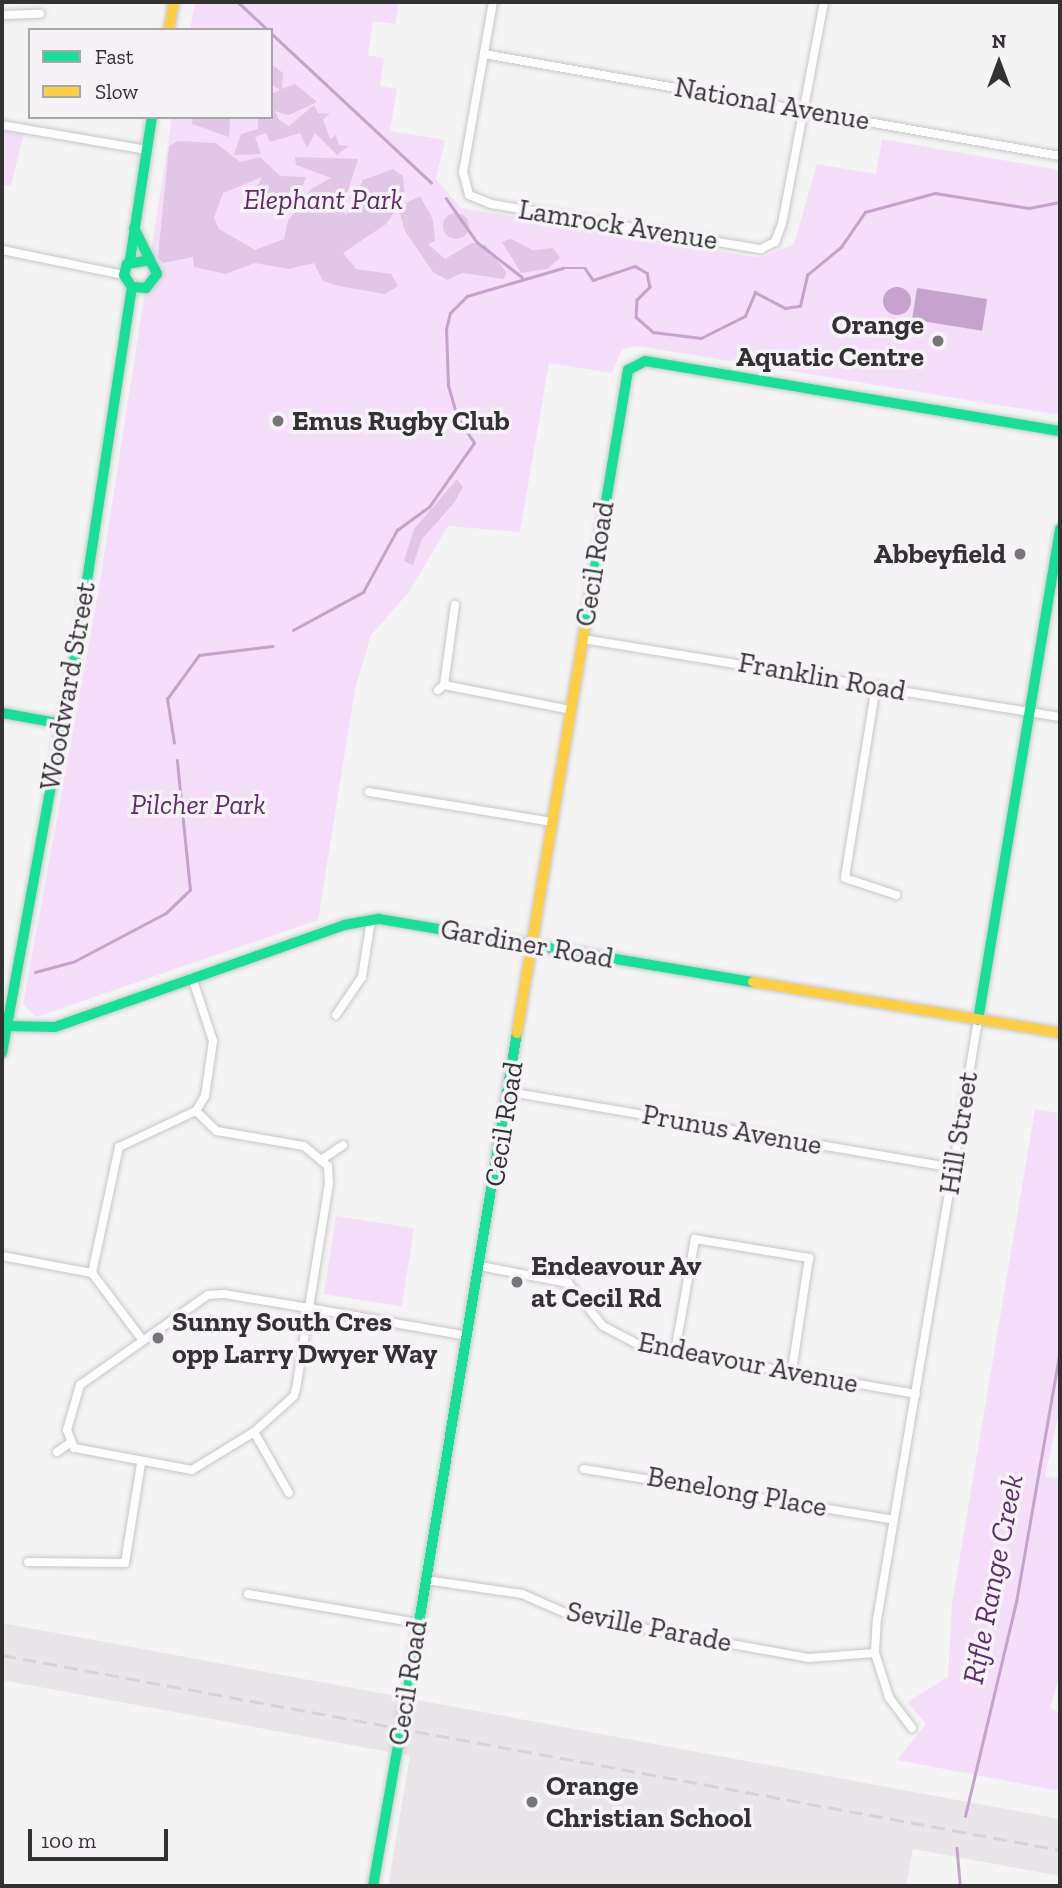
<!DOCTYPE html>
<html>
<head>
<meta charset="utf-8">
<style>
	body { margin:0 }
	#map { position:relative; width:1062px; height:1888px; overflow:hidden; background:#f5f4f5; font-family:"Zilla Slab",serif }
	div>[style] { position:absolute }
	[style*='--x'] { left:calc(var(--x)*1px); top:calc(var(--y)*1px); width:calc(var(--w)*1px); rotate:calc(var(--a)*1deg) }
	.built>* { inset:0; background:#e9e5e9 }
	.green>* { inset:0; background:#f5def9; transform-origin:0 0 }
	.forest>* { inset:0; background:#e2c6e7 }
	.round { border-radius:50% }
	.water>* { inset:0; background:#c5a3cc; transform-origin:0 0 }
	.stream>* { height:2.5px; margin:-1.25px; padding:0 1.25px; transform-origin:1.25px; border-radius:1.25px; background:#c5a3cc }
	.roads { filter:drop-shadow(0 0 2px #c8c7c8) drop-shadow(0 0 2px #c8c7c8) }
	.street>* { height:8px; margin:-4px; padding:0 4px; transform-origin:4px; border-radius:4px; background:#fefdfe }
	.fast>* { height:10px; margin:-5px; padding:0 5px; transform-origin:5px; border-radius:5px; background:#16e098 }
	.slow>* { height:10px; margin:-5px; padding:0 5px; transform-origin:5px; border-radius:5px; background:#ffcf43 }
	.rail>* { height:2.5px; margin-top:-1.25px; transform-origin:0; background:repeating-linear-gradient(90deg,#d6d5d6 0 14px,transparent 0 21px) }
	.bridges { filter:drop-shadow(0 0 2px #c8c7c8) drop-shadow(0 0 2px #c8c7c8) }
	.fast-bridge>* { height:10px; margin:-5px; padding:0 5px; transform-origin:5px; border-radius:5px; background:#16e098 }
	.dots>* { width:19px; height:19px; translate:-50% -50%; box-sizing:border-box; border:4px solid #f5f3f6; border-radius:50% }
	span { translate:-50% -50%; white-space:nowrap; text-align:center; line-height:1.15; -webkit-text-stroke:7px #f5f3f6; paint-order:stroke }
	.street-label { font-size:28px; color:#333233 }
	.park-label { font-size:28px; color:#63286e; font-style:italic }
	.poi-label { font-size:28px; color:#333233; font-weight:700 }
	.right { translate:-100% -50%; text-align:right }
	.left { translate:0 -50%; text-align:left }
	.water-label { font-size:30px; color:#652a71; font-style:italic }
	.frame { position:absolute; inset:0; border:4px solid #333233; pointer-events:none }
	.legend { position:absolute; left:28px; top:28px; width:245px; height:91px; box-sizing:border-box; background:#f5f3f6; border:2px solid #a7a6a8; margin:0; padding:9px 12px; list-style:none; font-size:21px; color:#333233 }
	.legend li { display:flex; align-items:center; gap:14px; height:35px }
	.legend b { width:35px; border:2px solid #a7a6a8 }
	.north { position:absolute; left:964px; top:28px; width:70px; height:70px; -webkit-text-stroke:5px #f5f3f6; paint-order:stroke; rotate:0deg; font-size:19px; font-weight:700; line-height:28px; text-align:center; color:#333233 }
	.north::after { content:''; display:block; margin:auto; width:24px; height:32px; background:#333233; clip-path:polygon(50% 0,100% 100%,50% 72%,0 100%) }
	.scale { position:absolute; left:28px; top:1829px; width:140px; height:32px; box-sizing:border-box; border:4px solid #333233; border-top:0; padding-left:9px; font-size:21px; line-height:24px; white-space:nowrap; color:#333233; -webkit-text-stroke:5px #f5f3f6; paint-order:stroke }
</style>
</head>
<body>
<div id="map">
	<div class="built">
		<div style="clip-path:polygon(2px 1623px,1060px 1819px,1060px 1876px,913px 1849px,906px 1886px,388px 1886px,410px 1756px,2px 1680px)"></div>
	</div>
	<div class="green">
		<div style="clip-path:polygon(195px 2px,399px 2px,395px 24px,373px 21px,368px 55px,384px 58px,380px 86px,397px 89px,390px 131px,445px 140px,436px 179px,461px 208px,760px 258px,794px 244px,817px 164px,876px 174px,882px 139px,1060px 170px,1060px 415px,638px 346px,622px 349px,612px 373px,549px 363px,520px 532px,448px 526px,409px 592px,371px 635px,355px 689px,318px 920px,36px 1017px,23px 1004px,99px 588px,172px 117px,271px 117px,271px 30px,190px 30px)"></div>
		<div style="clip-path:polygon(2px 130px,24px 133px,11px 186px,2px 185px)"></div>
		<div style="clip-path:polygon(1035px 1109px,1060px 1113px,1060px 1408px,1045px 1476px,1060px 1479px,1060px 1674px,1050px 1708px,1060px 1713px,1060px 1791px,897px 1760px,926px 1724px,907px 1702px,948px 1677px,952px 1604px)"></div>
		<div style="left:336px;top:1216px;width:79px;height:79px;rotate:9deg"></div>
	</div>
	<div class="forest">
		<div style="clip-path:polygon(271px 64px,283px 73px,282px 89px,295px 84px,317px 102px,289px 115px,275px 111px,279px 120px,289px 126px,314px 105px,318px 113px,330px 114px,323px 119px,330px 139px,336px 135px,339px 145px,349px 146px,337px 155px,315px 133px,307px 148px,300px 133px,270px 142px,266px 133px,255px 137px,261px 154px,234px 155px,241px 134px,258px 129px,258px 117px,271px 117px,271px 94px,280px 90px,271px 84px)"></div>
		<div style="clip-path:polygon(193px 117px,230px 117px,229px 137px,192px 124px)"></div>
		<div style="clip-path:polygon(178px 141px,216px 143px,240px 162px,260px 157px,280px 176px,306px 177px,299px 195px,277px 208px,257px 187px,262px 177px,223px 193px,214px 218px,219px 229px,255px 250px,284px 239px,288px 221px,311px 189px,331px 178px,296px 165px,295px 157px,358px 159px,347px 194px,333px 199px,346px 215px,363px 180px,393px 169px,403px 176px,405px 198px,386px 224px,343px 253px,356px 269px,391px 274px,398px 286px,385px 294px,339px 286px,323px 281px,314px 263px,289px 269px,255px 263px,226px 274px,194px 267px,193px 257px,163px 263px,158px 257px,169px 146px)"></div>
		<div style="clip-path:polygon(420px 196px,433px 220px,435px 241px,428px 244px,445px 259px,472px 243px,486px 245px,506px 272px,504px 279px,462px 273px,447px 280px,433px 272px,405px 231px,398px 207px)"></div>
		<div class="round" style="left:443px;top:213px;width:26px;height:26px"></div>
		<div style="clip-path:polygon(511px 239px,533px 250px,553px 248px,560px 258px,547px 269px,521px 273px,502px 242px)"></div>
		<div style="clip-path:polygon(457px 479px,463px 487px,454px 503px,422px 539px,413px 565px,404px 561px,414px 529px)"></div>
	</div>
	<div class="water">
		<div class="round" style="left:883px;top:287px;width:28px;height:28px"></div>
		<div style="left:917px;top:288px;width:71px;height:32px;rotate:9deg"></div>
	</div>
	<div class="stream">
		<div style="--x:238;--y:2;--w:41;--a:43"></div>
		<div style="--x:271;--y:33;--w:219;--a:43"></div>
		<div style="--x:446;--y:198;--w:54;--a:54.8"></div>
		<div style="--x:477;--y:242;--w:57;--a:37.9"></div>
		<div style="--x:293;--y:630;--w:80;--a:-28.5"></div>
		<div style="--x:363;--y:592;--w:71;--a:-61.3"></div>
		<div style="--x:397;--y:530;--w:39;--a:-36"></div>
		<div style="--x:429;--y:507;--w:78;--a:-54.9"></div>
		<div style="--x:474;--y:443;--w:31;--a:-123"></div>
		<div style="--x:457;--y:417;--w:33;--a:-106"></div>
		<div style="--x:448;--y:385;--w:56;--a:-92"></div>
		<div style="--x:446;--y:329;--w:16;--a:-76"></div>
		<div style="--x:450;--y:313;--w:24;--a:-45"></div>
		<div style="--x:467;--y:296;--w:100;--a:-16.3"></div>
		<div style="--x:563;--y:268;--w:22;--a:0"></div>
		<div style="--x:585;--y:268;--w:14;--a:56"></div>
		<div style="--x:593;--y:280;--w:44;--a:-18.4"></div>
		<div style="--x:635;--y:266;--w:14;--a:30"></div>
		<div style="--x:647;--y:273;--w:14;--a:78"></div>
		<div style="--x:650;--y:287;--w:18;--a:135"></div>
		<div style="--x:637;--y:300;--w:17;--a:93"></div>
		<div style="--x:636;--y:317;--w:23;--a:41"></div>
		<div style="--x:653;--y:332;--w:48;--a:7.1"></div>
		<div style="--x:701;--y:338;--w:49;--a:-26.6"></div>
		<div style="--x:745;--y:316;--w:26;--a:-67"></div>
		<div style="--x:755;--y:292;--w:34;--a:28"></div>
		<div style="--x:785;--y:308;--w:15;--a:-8"></div>
		<div style="--x:800;--y:306;--w:32;--a:-77"></div>
		<div style="--x:807;--y:275;--w:44;--a:-39.5"></div>
		<div style="--x:841;--y:247;--w:42;--a:-55.6"></div>
		<div style="--x:865;--y:212;--w:73;--a:-15.2"></div>
		<div style="--x:935;--y:193;--w:95;--a:9.1"></div>
		<div style="--x:1029;--y:208;--w:32;--a:-11"></div>
		<div style="--x:174;--y:743;--w:45;--a:-99"></div>
		<div style="--x:167;--y:699;--w:54;--a:-54"></div>
		<div style="--x:199;--y:655;--w:74;--a:-7"></div>
		<div style="--x:35;--y:972;--w:39;--a:-15"></div>
		<div style="--x:73;--y:962;--w:105;--a:-27.8"></div>
		<div style="--x:166;--y:913;--w:33;--a:-44"></div>
		<div style="--x:190;--y:890;--w:130;--a:-95.8"></div>
		<div style="--x:965;--y:1816;--w:220;--a:-76.6"></div>
		<div style="--x:1016;--y:1602;--w:256;--a:-80.1"></div>
		<div style="--x:957;--y:1848;--w:38;--a:85"></div>
	</div>
	<div class="roads">
		<div class="street">
			<div style="--x:493;--y:2;--w:173;--a:100"></div>
			<div style="--x:463;--y:172;--w:24;--a:75"></div>
			<div style="--x:469;--y:195;--w:24;--a:22"></div>
			<div style="--x:491;--y:204;--w:274;--a:9.5"></div>
			<div style="--x:761;--y:249;--w:16;--a:-27"></div>
			<div style="--x:775;--y:242;--w:19;--a:-69"></div>
			<div style="--x:782;--y:224;--w:226;--a:-79.3"></div>
			<div style="--x:2;--y:15;--w:38;--a:-2"></div>
			<div style="--x:484;--y:54;--w:585;--a:10.04"></div>
			<div style="--x:2;--y:125;--w:146;--a:9.8"></div>
			<div style="--x:2;--y:250;--w:125;--a:11.6"></div>
			<div style="--x:583;--y:639;--w:483;--a:9.3"></div>
			<div style="--x:444;--y:685;--w:129;--a:11.1"></div>
			<div style="--x:876;--y:686;--w:194;--a:99.2"></div>
			<div style="--x:845;--y:878;--w:54;--a:18.4"></div>
			<div style="--x:438;--y:690;--w:8;--a:-40"></div>
			<div style="--x:444;--y:685;--w:81;--a:-82.2"></div>
			<div style="--x:369;--y:792;--w:185;--a:9.3"></div>
			<div style="--x:336;--y:1015;--w:46;--a:-55.6"></div>
			<div style="--x:362;--y:977;--w:58;--a:-81"></div>
			<div style="--x:510;--y:1092;--w:450;--a:9.7"></div>
			<div style="--x:196;--y:1111;--w:29;--a:44"></div>
			<div style="--x:217;--y:1131;--w:88;--a:9.8"></div>
			<div style="--x:304;--y:1146;--w:31;--a:40"></div>
			<div style="--x:328;--y:1166;--w:17;--a:87"></div>
			<div style="--x:329;--y:1183;--w:120;--a:99.1"></div>
			<div style="--x:310;--y:1301;--w:7;--a:98"></div>
			<div style="--x:309;--y:1308;--w:82;--a:99.1"></div>
			<div style="--x:296;--y:1389;--w:7;--a:106"></div>
			<div style="--x:294;--y:1396;--w:54;--a:138"></div>
			<div style="--x:254;--y:1432;--w:73;--a:148.5"></div>
			<div style="--x:192;--y:1470;--w:120;--a:-169.4"></div>
			<div style="--x:74;--y:1448;--w:19;--a:-111"></div>
			<div style="--x:67;--y:1430;--w:47;--a:-73.9"></div>
			<div style="--x:80;--y:1385;--w:156;--a:-35.1"></div>
			<div style="--x:208;--y:1295;--w:16;--a:-4"></div>
			<div style="--x:224;--y:1294;--w:86;--a:9.4"></div>
			<div style="--x:309;--y:1308;--w:160;--a:10"></div>
			<div style="--x:324;--y:1158;--w:23;--a:-34"></div>
			<div style="--x:2;--y:1256;--w:92;--a:10.7"></div>
			<div style="--x:92;--y:1273;--w:81;--a:53"></div>
			<div style="--x:480;--y:1266;--w:90;--a:10.9"></div>
			<div style="--x:568;--y:1283;--w:55;--a:50.9"></div>
			<div style="--x:603;--y:1326;--w:43;--a:27.8"></div>
			<div style="--x:641;--y:1346;--w:279;--a:9.9"></div>
			<div style="--x:92;--y:1273;--w:129;--a:-77.9"></div>
			<div style="--x:119;--y:1147;--w:85;--a:-25.1"></div>
			<div style="--x:196;--y:1111;--w:17;--a:-59"></div>
			<div style="--x:205;--y:1096;--w:56;--a:-81.7"></div>
			<div style="--x:213;--y:1041;--w:67;--a:-108.2"></div>
			<div style="--x:675;--y:1352;--w:115;--a:-80"></div>
			<div style="--x:695;--y:1239;--w:116;--a:9.5"></div>
			<div style="--x:809;--y:1258;--w:114;--a:98.6"></div>
			<div style="--x:254;--y:1432;--w:70;--a:60.2"></div>
			<div style="--x:57;--y:1452;--w:16;--a:-35"></div>
			<div style="--x:584;--y:1469;--w:311;--a:9.3"></div>
			<div style="--x:28;--y:1562;--w:97;--a:0.6"></div>
			<div style="--x:125;--y:1563;--w:101;--a:-80.9"></div>
			<div style="--x:426;--y:1580;--w:97;--a:8.3"></div>
			<div style="--x:522;--y:1594;--w:52;--a:23.6"></div>
			<div style="--x:570;--y:1615;--w:242;--a:10.2"></div>
			<div style="--x:808;--y:1658;--w:67;--a:-4.3"></div>
			<div style="--x:248;--y:1594;--w:172;--a:9.7"></div>
			<div style="--x:912;--y:1728;--w:39;--a:-127"></div>
			<div style="--x:889;--y:1697;--w:46;--a:-107.7"></div>
			<div style="--x:875;--y:1653;--w:33;--a:-87"></div>
			<div style="--x:877;--y:1620;--w:608;--a:-80.44"></div>
		</div>
		<div class="fast">
			<div style="--x:134;--y:228;--w:51;--a:63.4"></div>
			<div style="--x:157;--y:274;--w:18;--a:128"></div>
			<div style="--x:146;--y:288;--w:14;--a:-176"></div>
			<div style="--x:132;--y:287;--w:14;--a:-124"></div>
			<div style="--x:124;--y:275;--w:11;--a:-75"></div>
			<div style="--x:127;--y:264;--w:23;--a:-10"></div>
			<div style="--x:130;--y:260;--w:145;--a:-81.3"></div>
			<div style="--x:585;--y:627;--w:261;--a:-80.5"></div>
			<div style="--x:628;--y:370;--w:19;--a:-28"></div>
			<div style="--x:645;--y:361;--w:421;--a:9.6"></div>
			<div style="--x:2;--y:713;--w:62;--a:10.2"></div>
			<div style="--x:978;--y:1020;--w:498;--a:-80.5"></div>
			<div style="--x:7;--y:1026;--w:48;--a:1.2"></div>
			<div style="--x:55;--y:1027;--w:306;--a:-19.4"></div>
			<div style="--x:344;--y:925;--w:36;--a:-10"></div>
			<div style="--x:379;--y:919;--w:379;--a:9.6"></div>
			<div style="--x:2;--y:1053;--w:427;--a:-79.6"></div>
			<div style="--x:79;--y:633;--w:350;--a:-81.3"></div>
			<div style="--x:404;--y:1713;--w:689;--a:-80.57"></div>
			<div style="--x:373;--y:1886;--w:148;--a:-79.9"></div>
		</div>
		<div class="slow">
			<div style="--x:169;--y:30;--w:28;--a:-80"></div>
			<div style="--x:753;--y:982;--w:311;--a:9.4"></div>
			<div style="--x:517;--y:1033;--w:412;--a:-80.5"></div>
		</div>
	</div>
	<div class="rail">
		<div style="--x:2;--y:1655;--w:1076;--a:10.44"></div>
	</div>
	<div class="bridges">
		<div class="fast-bridge">
			<div style="--x:399;--y:1740;--w:27;--a:-80"></div>
		</div>
	</div>
	<div class="dots">
		<div style="left:938px;top:341px;background:#777677"></div>
		<div style="left:278px;top:421px;background:#777677"></div>
		<div style="left:1020px;top:554px;background:#777677"></div>
		<div style="left:517px;top:1282px;background:#777677"></div>
		<div style="left:158px;top:1338px;background:#777677"></div>
		<div style="left:532px;top:1802px;background:#777677"></div>
	</div>
	<div class="street-label">
		<span style="left:772px;top:104px;rotate:10deg">National Avenue</span>
		<span style="left:618px;top:225px;rotate:9deg">Lamrock Avenue</span>
		<span style="left:595px;top:564px;rotate:-81deg">Cecil Road</span>
		<span style="left:822px;top:677px;rotate:10deg">Franklin Road</span>
		<span style="left:68px;top:686px;rotate:-80deg">Woodward Street</span>
		<span style="left:527px;top:944px;rotate:10deg">Gardiner Road</span>
		<span style="left:504px;top:1124px;rotate:-81deg">Cecil Road</span>
		<span style="left:732px;top:1130px;rotate:10deg">Prunus Avenue</span>
		<span style="left:959px;top:1133px;rotate:-81deg">Hill Street</span>
		<span style="left:748px;top:1363px;rotate:11deg">Endeavour Avenue</span>
		<span style="left:737px;top:1492px;rotate:10deg">Benelong Place</span>
		<span style="left:649px;top:1627px;rotate:11deg">Seville Parade</span>
		<span style="left:408px;top:1683px;rotate:-81deg">Cecil Road</span>
	</div>
	<div class="park-label">
		<span style="left:323px;top:200px">Elephant Park</span>
		<span style="left:198px;top:805px">Pilcher Park</span>
	</div>
	<div class="poi-label">
		<span class="right" style="left:924px;top:341px">Orange<br>Aquatic Centre</span>
		<span class="left" style="left:292px;top:421px">Emus Rugby Club</span>
		<span class="right" style="left:1006px;top:554px">Abbeyfield</span>
		<span class="left" style="left:531px;top:1282px">Endeavour Av<br>at Cecil Rd</span>
		<span class="left" style="left:172px;top:1338px">Sunny South Cres<br>opp Larry Dwyer Way</span>
		<span class="left" style="left:546px;top:1802px">Orange<br>Christian School</span>
	</div>
	<div class="water-label">
		<span style="left:993px;top:1579px;rotate:-79deg">Rifle Range Creek</span>
	</div>
	<div class="frame"></div>
	<ul class="legend">
	<li><b style="height:9px;background:#16e098"></b>Fast</li>
	<li><b style="height:9px;background:#ffcf43"></b>Slow</li>
	</ul>
	<div class="north">N</div>
	<div class="scale">100 m</div>
</div>
</body>
</html>
